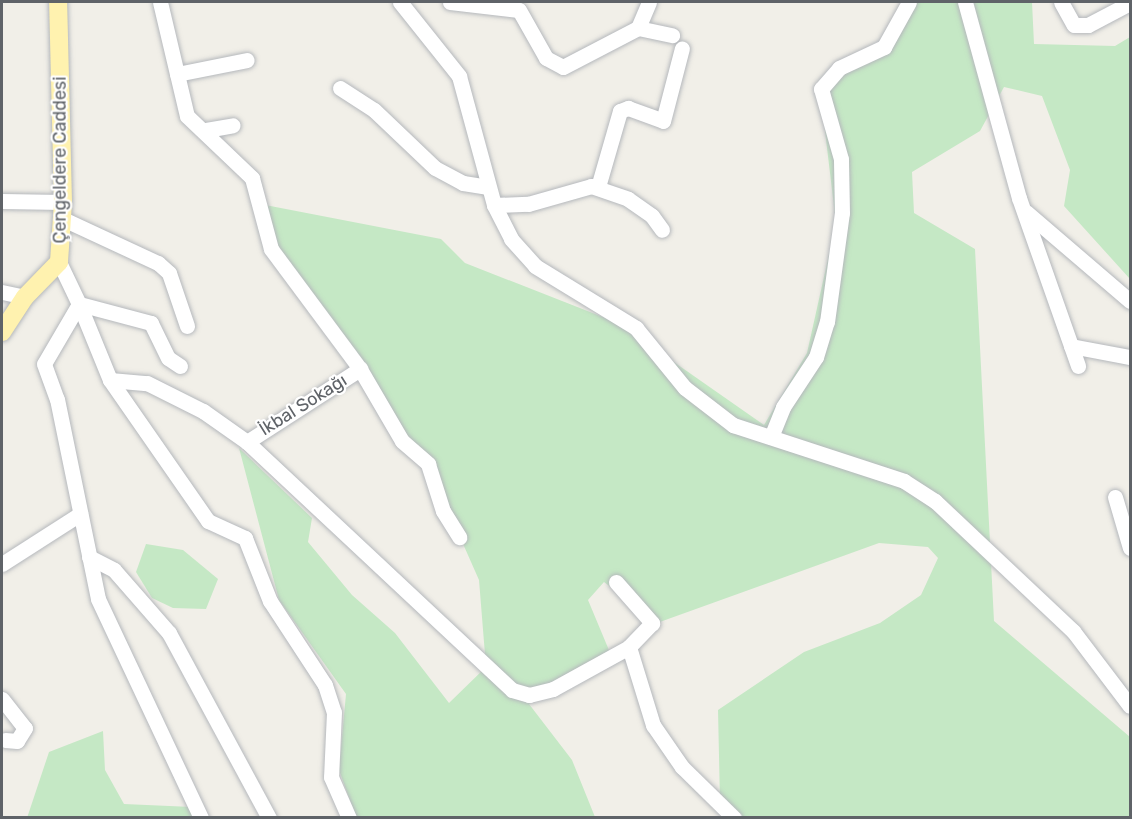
<!DOCTYPE html>
<html>
<head>
<meta charset="utf-8">
<style>
	body { margin:0 }
	#map { position:relative; width:1132px; height:819px; overflow:hidden; background:#f1efe8; font-family:Rubik,sans-serif }
	div>[style] { position:absolute }
	[style*='--x'] { left:calc(var(--x)*1px); top:calc(var(--y)*1px); width:calc(var(--w)*1px); rotate:calc(var(--a)*1deg) }
	.green>* { inset:0; background:#c5e8c5 }
	.roads { filter:drop-shadow(0 0 2px #b5b8bc) drop-shadow(0 0 2px #b5b8bc) }
	.minor>* { height:15px; margin:-7.5px; padding:0 7.5px; transform-origin:7.5px; border-radius:7.5px; background:#fff }
	.major>* { height:18px; margin:-9px; padding:0 9px; transform-origin:9px; border-radius:9px; background:#fff2af }
	span { translate:-50% -50%; white-space:nowrap; text-align:center; line-height:1.15; -webkit-text-stroke:4.5px #fff; paint-order:stroke }
	.street-label { font-size:18px; color:#5f6368 }
	.frame { position:absolute; inset:0; border:3px solid #5f6368; pointer-events:none }
</style>
</head>
<body>
<div id="map">
	<div class="green">
		<div style="clip-path:polygon(907px 2px,1032px 2px,1034px 44px,1115px 46px,1130px 37px,1130px 279px,1064px 206px,1070px 170px,1042px 96px,1004px 87px,980px 131px,912px 172px,914px 213px,975px 249px,994px 621px,1130px 737px,1130px 817px,732px 817px,720px 802px,718px 710px,804px 652px,880px 623px,921px 595px,938px 558px,928px 547px,879px 543px,657px 623px,604px 582px,588px 600px,611px 655px,529px 704px,572px 760px,595px 817px,356px 817px,339px 770px,346px 694px,279px 600px,239px 448px,312px 518px,308px 542px,352px 595px,395px 633px,449px 703px,486px 667px,479px 580px,433px 476px,276px 251px,260px 204px,441px 239px,465px 263px,618px 323px,764px 425px,807px 353px,836px 223px,819px 81px,885px 41px)"></div>
		<div style="clip-path:polygon(146px 544px,183px 550px,218px 579px,206px 609px,173px 608px,152px 598px,136px 572px)"></div>
		<div style="clip-path:polygon(103px 731px,105px 770px,124px 804px,192px 807px,198px 818px,27px 818px,49px 752px)"></div>
	</div>
	<div class="roads">
		<div class="minor">
			<div style="--x:160;--y:2;--w:117;--a:76.7"></div>
			<div style="--x:187;--y:116;--w:90;--a:43.6"></div>
			<div style="--x:252;--y:178;--w:73;--a:75"></div>
			<div style="--x:271;--y:249;--w:149;--a:53.4"></div>
			<div style="--x:360;--y:369;--w:83;--a:59.7"></div>
			<div style="--x:402;--y:441;--w:35;--a:41"></div>
			<div style="--x:428;--y:464;--w:49;--a:72.3"></div>
			<div style="--x:443;--y:511;--w:31;--a:58"></div>
			<div style="--x:400;--y:2;--w:95;--a:51.4"></div>
			<div style="--x:459;--y:76;--w:134;--a:74.8"></div>
			<div style="--x:494;--y:205;--w:38;--a:63"></div>
			<div style="--x:511;--y:239;--w:36;--a:48"></div>
			<div style="--x:535;--y:266;--w:119;--a:31.5"></div>
			<div style="--x:636;--y:328;--w:77;--a:50.8"></div>
			<div style="--x:685;--y:388;--w:61;--a:37.6"></div>
			<div style="--x:733;--y:425;--w:180;--a:18.1"></div>
			<div style="--x:904;--y:481;--w:37;--a:33"></div>
			<div style="--x:935;--y:501;--w:190;--a:43.3"></div>
			<div style="--x:1073;--y:631;--w:94;--a:52.8"></div>
			<div style="--x:450;--y:2;--w:69;--a:6.6"></div>
			<div style="--x:519;--y:10;--w:55;--a:60.6"></div>
			<div style="--x:546;--y:58;--w:19;--a:28"></div>
			<div style="--x:563;--y:67;--w:85;--a:-27.5"></div>
			<div style="--x:638;--y:28;--w:35;--a:12"></div>
			<div style="--x:965;--y:2;--w:203;--a:74.6"></div>
			<div style="--x:1019;--y:198;--w:178;--a:70.6"></div>
			<div style="--x:1061;--y:2;--w:26;--a:61"></div>
			<div style="--x:1074;--y:25;--w:14;--a:0"></div>
			<div style="--x:1088;--y:25;--w:47;--a:-27.6"></div>
			<div style="--x:638;--y:28;--w:28;--a:-67"></div>
			<div style="--x:177;--y:74;--w:71;--a:-11.3"></div>
			<div style="--x:340;--y:88;--w:40;--a:32.9"></div>
			<div style="--x:374;--y:110;--w:84;--a:43.6"></div>
			<div style="--x:435;--y:168;--w:32;--a:28"></div>
			<div style="--x:463;--y:183;--w:24;--a:9"></div>
			<div style="--x:206;--y:130;--w:27;--a:-10"></div>
			<div style="--x:598;--y:187;--w:79;--a:-73.9"></div>
			<div style="--x:620;--y:111;--w:9;--a:-21"></div>
			<div style="--x:628;--y:108;--w:37;--a:20"></div>
			<div style="--x:663;--y:121;--w:75;--a:-75.4"></div>
			<div style="--x:2;--y:201;--w:61;--a:0.9"></div>
			<div style="--x:494;--y:205;--w:34;--a:-2"></div>
			<div style="--x:528;--y:204;--w:66;--a:-15.9"></div>
			<div style="--x:591;--y:186;--w:39;--a:19"></div>
			<div style="--x:628;--y:199;--w:29;--a:35"></div>
			<div style="--x:652;--y:216;--w:17;--a:54"></div>
			<div style="--x:1026;--y:212;--w:137;--a:40.6"></div>
			<div style="--x:63;--y:219;--w:105;--a:24.9"></div>
			<div style="--x:158;--y:263;--w:15;--a:42"></div>
			<div style="--x:169;--y:273;--w:56;--a:71.2"></div>
			<div style="--x:59;--y:262;--w:47;--a:64.5"></div>
			<div style="--x:79;--y:304;--w:69;--a:120.3"></div>
			<div style="--x:44;--y:364;--w:37;--a:70"></div>
			<div style="--x:57;--y:399;--w:204;--a:78.4"></div>
			<div style="--x:98;--y:599;--w:242;--a:64.8"></div>
			<div style="--x:2;--y:292;--w:24;--a:12"></div>
			<div style="--x:1071;--y:346;--w:60;--a:10.6"></div>
			<div style="--x:180;--y:366;--w:14;--a:-146"></div>
			<div style="--x:168;--y:358;--w:39;--a:-116"></div>
			<div style="--x:151;--y:323;--w:74;--a:-165.2"></div>
			<div style="--x:79;--y:304;--w:82;--a:67.8"></div>
			<div style="--x:110;--y:380;--w:37;--a:5"></div>
			<div style="--x:147;--y:383;--w:63;--a:26.6"></div>
			<div style="--x:203;--y:411;--w:54;--a:35.2"></div>
			<div style="--x:247;--y:442;--w:363;--a:43.1"></div>
			<div style="--x:512;--y:690;--w:18;--a:16"></div>
			<div style="--x:529;--y:695;--w:25;--a:-14"></div>
			<div style="--x:553;--y:689;--w:87;--a:-28.9"></div>
			<div style="--x:629;--y:647;--w:82;--a:72.9"></div>
			<div style="--x:653;--y:725;--w:51;--a:55.4"></div>
			<div style="--x:682;--y:767;--w:73;--a:44.4"></div>
			<div style="--x:110;--y:380;--w:172;--a:55.2"></div>
			<div style="--x:208;--y:521;--w:41;--a:24.7"></div>
			<div style="--x:245;--y:538;--w:68;--a:68.4"></div>
			<div style="--x:270;--y:601;--w:100;--a:56.8"></div>
			<div style="--x:325;--y:685;--w:28;--a:72"></div>
			<div style="--x:334;--y:712;--w:65;--a:92.6"></div>
			<div style="--x:331;--y:777;--w:45;--a:66.3"></div>
			<div style="--x:771;--y:437;--w:32;--a:-68"></div>
			<div style="--x:783;--y:407;--w:60;--a:-56.6"></div>
			<div style="--x:816;--y:357;--w:37;--a:-73"></div>
			<div style="--x:827;--y:322;--w:110;--a:-82.2"></div>
			<div style="--x:842;--y:213;--w:54;--a:-91.1"></div>
			<div style="--x:841;--y:159;--w:73;--a:-105.9"></div>
			<div style="--x:821;--y:89;--w:28;--a:-49"></div>
			<div style="--x:839;--y:68;--w:50;--a:-25"></div>
			<div style="--x:884;--y:47;--w:51;--a:-60.9"></div>
			<div style="--x:247;--y:442;--w:135;--a:-32.9"></div>
			<div style="--x:1115;--y:497;--w:53;--a:73.6"></div>
			<div style="--x:89;--y:557;--w:28;--a:27"></div>
			<div style="--x:114;--y:570;--w:84;--a:48.9"></div>
			<div style="--x:169;--y:633;--w:210;--a:61.6"></div>
			<div style="--x:2;--y:564;--w:93;--a:-32.7"></div>
			<div style="--x:616;--y:582;--w:55;--a:48.7"></div>
			<div style="--x:652;--y:623;--w:33;--a:134"></div>
			<div style="--x:2;--y:699;--w:37;--a:52"></div>
			<div style="--x:25;--y:728;--w:15;--a:122"></div>
			<div style="--x:17;--y:741;--w:12;--a:-175"></div>
		</div>
		<div class="major">
			<div style="--x:2;--y:332;--w:42;--a:-56.7"></div>
			<div style="--x:25;--y:297;--w:49;--a:-45.8"></div>
			<div style="--x:59;--y:262;--w:60;--a:-86.2"></div>
			<div style="--x:63;--y:202;--w:200;--a:-91.4"></div>
		</div>
	</div>
	<div class="street-label">
		<span style="left:60px;top:160px;rotate:-90deg">Çengeldere Caddesi</span>
		<span style="left:303px;top:405px;rotate:-32deg">İkbal Sokağı</span>
	</div>
	<div class="frame"></div>
</div>
</body>
</html>
